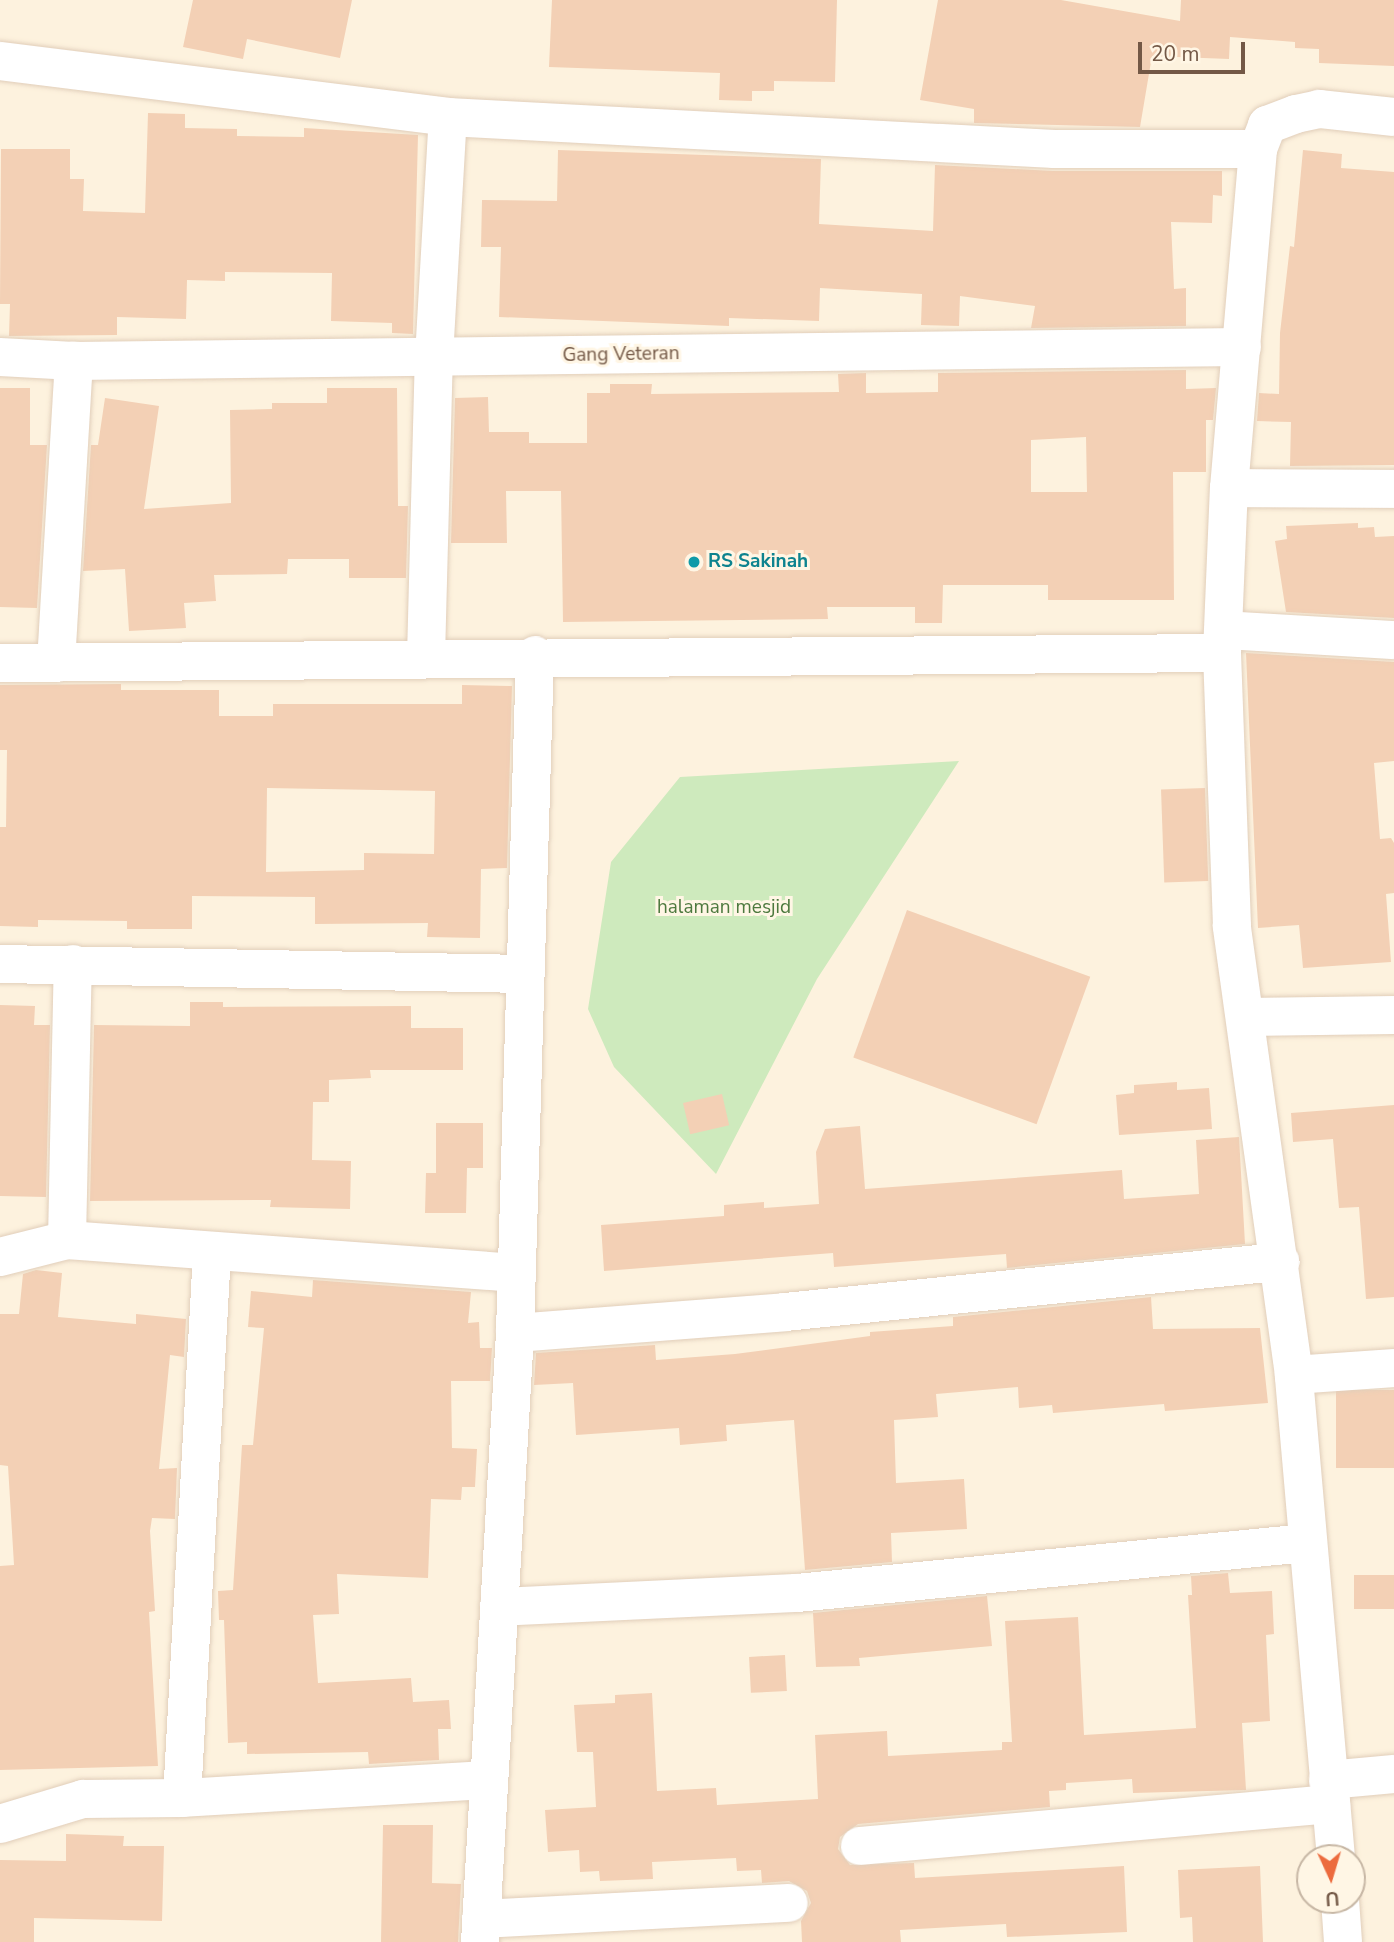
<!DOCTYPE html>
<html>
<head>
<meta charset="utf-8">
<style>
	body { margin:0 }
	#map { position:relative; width:1394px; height:1942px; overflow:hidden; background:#fdf2de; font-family:"Nunito Sans",sans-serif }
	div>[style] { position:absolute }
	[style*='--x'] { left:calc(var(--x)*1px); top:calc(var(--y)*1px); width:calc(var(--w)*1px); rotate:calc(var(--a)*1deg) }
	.green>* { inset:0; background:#ceeabd }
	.building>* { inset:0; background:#f3d0b5; transform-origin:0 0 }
	.roads { filter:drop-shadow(0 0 2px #e1ceba) drop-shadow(0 0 2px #e1ceba) }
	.minor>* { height:38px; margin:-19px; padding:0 19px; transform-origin:19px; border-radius:19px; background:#fff }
	.dots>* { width:19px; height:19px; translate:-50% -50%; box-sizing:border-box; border:4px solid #fff6e5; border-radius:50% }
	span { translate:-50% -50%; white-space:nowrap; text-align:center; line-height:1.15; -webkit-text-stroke:6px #fff6e5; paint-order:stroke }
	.street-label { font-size:19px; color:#735846 }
	.culture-label { font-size:19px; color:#0d838f; font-weight:700 }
	.left { translate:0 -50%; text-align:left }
	.park-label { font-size:19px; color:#4d793e }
	.north { position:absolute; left:1296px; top:1844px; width:70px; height:70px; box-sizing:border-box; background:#fff6e5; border:2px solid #c7b7a5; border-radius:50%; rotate:176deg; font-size:19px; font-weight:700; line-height:28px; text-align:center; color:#735846 }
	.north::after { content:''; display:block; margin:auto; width:24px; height:32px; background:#ec6b3e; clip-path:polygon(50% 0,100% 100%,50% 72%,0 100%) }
	.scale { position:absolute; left:1138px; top:42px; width:107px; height:32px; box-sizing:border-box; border:4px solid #735846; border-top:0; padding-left:9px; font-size:21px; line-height:24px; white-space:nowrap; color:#735846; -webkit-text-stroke:5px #fff6e5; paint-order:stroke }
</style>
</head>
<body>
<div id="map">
	<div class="green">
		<div style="clip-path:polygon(959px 761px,817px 979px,716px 1174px,614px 1067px,588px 1009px,611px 862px,680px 777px)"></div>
	</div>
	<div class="building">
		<div style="clip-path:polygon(193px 0,352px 0,340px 58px,247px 39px,243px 59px,183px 47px)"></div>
		<div style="clip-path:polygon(552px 0,837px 0,835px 82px,774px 81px,774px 91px,752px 91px,752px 101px,719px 100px,720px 73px,549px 67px)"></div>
		<div style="clip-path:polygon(938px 0,1061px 0,1180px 21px,1181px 0,1394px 0,1394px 66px,1319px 63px,1319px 49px,1295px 48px,1295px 42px,1230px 37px,1229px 59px,1152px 56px,1140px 127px,974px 123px,974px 109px,920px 100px)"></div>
		<div style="clip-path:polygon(148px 113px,185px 114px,185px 128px,237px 129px,237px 136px,304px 137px,304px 128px,418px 135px,413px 334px,392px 333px,392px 323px,331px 321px,332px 273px,225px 272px,225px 281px,187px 280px,186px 319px,117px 317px,117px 335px,9px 336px,10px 304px,0 304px,1px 149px,70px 149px,70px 179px,84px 179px,83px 211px,145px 213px)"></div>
		<div style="clip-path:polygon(558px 150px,821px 159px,819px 224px,933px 231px,935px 165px,1053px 171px,1222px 171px,1222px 196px,1213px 195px,1212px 223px,1171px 222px,1174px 289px,1186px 288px,1186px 326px,1031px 328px,1035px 306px,960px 296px,959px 326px,921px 325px,922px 294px,820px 288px,819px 321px,729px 318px,729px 326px,499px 317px,501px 247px,481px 247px,482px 200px,557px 201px)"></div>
		<div style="clip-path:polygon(1303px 150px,1342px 154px,1341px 168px,1394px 172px,1394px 465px,1290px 466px,1291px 422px,1257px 421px,1259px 393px,1279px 394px,1280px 333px,1290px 246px,1294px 247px)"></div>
		<div style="clip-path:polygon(evenodd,1186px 370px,1186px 389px,1216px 388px,1213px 420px,1206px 420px,1206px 472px,1173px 472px,1174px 600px,1048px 600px,1048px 585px,943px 585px,942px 623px,915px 623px,915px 607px,827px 607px,828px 619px,563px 622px,561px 491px,506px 491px,507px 543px,451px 543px,455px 398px,488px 397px,489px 432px,529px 432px,529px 443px,587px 443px,587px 393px,610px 393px,610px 384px,652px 384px,651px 394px,839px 392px,838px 374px,866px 373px,866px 393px,938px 392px,938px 373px,1186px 370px,1086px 437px,1087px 492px,1031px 492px,1031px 440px,1086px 437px)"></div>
		<div style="clip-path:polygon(0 388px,30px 388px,30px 445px,47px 445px,37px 608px,0 607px)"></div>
		<div style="clip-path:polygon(327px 388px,397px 388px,398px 506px,408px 506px,406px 578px,349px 578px,349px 559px,288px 559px,287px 574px,214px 575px,216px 601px,184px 603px,186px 628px,129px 631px,125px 569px,83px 571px,91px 445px,98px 445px,105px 398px,159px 406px,144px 509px,231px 503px,230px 410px,272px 409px,272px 403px,327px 403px)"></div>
		<div style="clip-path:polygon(1358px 523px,1358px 528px,1374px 527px,1375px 537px,1394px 536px,1394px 618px,1286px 612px,1275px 541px,1287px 539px,1286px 526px)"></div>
		<div style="clip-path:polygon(1246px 653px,1394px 662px,1394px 761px,1374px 763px,1380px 839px,1391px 838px,1394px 843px,1394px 893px,1386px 894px,1391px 962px,1303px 968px,1299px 925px,1258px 928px)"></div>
		<div style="clip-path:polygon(evenodd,121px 684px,121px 690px,219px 690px,219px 716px,273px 716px,273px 704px,462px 704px,462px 685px,512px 686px,507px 868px,481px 869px,480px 938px,427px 937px,428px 923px,315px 924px,315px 897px,192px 896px,192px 929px,127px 929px,127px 921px,38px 920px,38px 927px,0 926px,0 827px,6px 827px,7px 750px,0 750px,0 685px,121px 684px,267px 788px,435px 791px,434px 854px,364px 853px,364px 870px,266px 872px,267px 788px)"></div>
		<div style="left:1205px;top:788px;width:93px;height:44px;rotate:88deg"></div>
		<div style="left:907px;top:910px;width:195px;height:157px;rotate:20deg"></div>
		<div style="clip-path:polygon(190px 1002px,223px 1002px,223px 1007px,411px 1006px,411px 1028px,463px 1028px,463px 1070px,370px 1070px,371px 1078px,329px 1080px,329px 1102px,313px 1102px,312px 1160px,351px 1161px,350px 1209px,270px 1207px,271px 1200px,90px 1201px,94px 1025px,190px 1026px)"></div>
		<div style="clip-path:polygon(0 1005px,35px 1006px,34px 1025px,50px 1025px,46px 1197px,0 1196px)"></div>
		<div style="clip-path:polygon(1177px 1082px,1177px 1090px,1209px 1088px,1212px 1129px,1119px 1135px,1116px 1095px,1134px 1093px,1134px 1085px)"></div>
		<div style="left:722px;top:1094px;width:32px;height:40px;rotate:77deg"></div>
		<div style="clip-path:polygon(1394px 1105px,1394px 1297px,1366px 1299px,1359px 1207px,1339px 1208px,1333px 1139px,1293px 1142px,1291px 1113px)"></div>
		<div style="clip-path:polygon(436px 1123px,483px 1123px,483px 1168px,467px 1168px,466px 1213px,425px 1213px,426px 1173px,436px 1173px)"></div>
		<div style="clip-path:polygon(860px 1126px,865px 1189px,1122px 1170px,1124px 1199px,1199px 1194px,1196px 1140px,1239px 1137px,1245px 1244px,1007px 1268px,1006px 1254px,834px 1267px,833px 1253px,604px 1271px,601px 1225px,724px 1216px,724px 1205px,764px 1202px,764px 1208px,819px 1204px,816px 1152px,825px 1129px)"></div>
		<div style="clip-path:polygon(36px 1270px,62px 1273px,58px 1317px,136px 1324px,136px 1314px,186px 1319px,184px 1357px,170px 1355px,159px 1469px,177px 1468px,175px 1519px,152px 1518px,150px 1531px,155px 1611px,149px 1612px,158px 1766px,0 1770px,0 1566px,14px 1565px,8px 1466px,0 1465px,0 1314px,19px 1314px,23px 1274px)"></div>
		<div style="clip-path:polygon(313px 1280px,471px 1292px,468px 1323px,479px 1322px,480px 1348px,492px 1348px,490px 1381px,451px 1381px,452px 1448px,477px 1449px,475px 1487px,462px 1487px,461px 1500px,431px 1499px,428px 1578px,337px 1574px,339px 1614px,313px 1615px,318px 1683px,411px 1678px,413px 1702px,449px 1700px,451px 1729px,438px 1729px,439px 1760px,369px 1764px,368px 1752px,247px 1754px,247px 1742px,228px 1743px,224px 1620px,219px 1620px,218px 1591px,233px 1590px,242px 1445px,253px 1445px,264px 1328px,248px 1327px,251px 1291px,312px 1297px)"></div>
		<div style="clip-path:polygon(1151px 1297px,1153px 1329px,1260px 1328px,1268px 1403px,1165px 1411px,1164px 1404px,1053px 1413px,1052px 1405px,1019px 1408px,1018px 1387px,936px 1394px,938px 1417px,894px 1420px,896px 1483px,964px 1479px,967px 1529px,891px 1533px,892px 1562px,805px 1570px,794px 1420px,726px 1425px,727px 1441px,680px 1445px,679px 1428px,576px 1435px,573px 1383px,534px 1385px,536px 1353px,655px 1345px,656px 1360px,735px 1354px,870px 1336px,870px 1332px,953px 1326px,953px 1317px)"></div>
		<div style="left:1394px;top:1390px;width:78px;height:58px;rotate:90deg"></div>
		<div style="clip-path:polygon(1228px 1573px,1230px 1593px,1272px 1591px,1274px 1634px,1266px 1635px,1270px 1721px,1242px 1723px,1246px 1790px,1133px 1793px,1132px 1779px,1066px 1783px,1066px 1790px,1049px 1791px,1050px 1807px,858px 1824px,840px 1837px,838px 1849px,850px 1865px,914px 1863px,915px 1878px,1124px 1866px,1127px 1932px,1007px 1937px,1006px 1924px,900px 1930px,901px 1942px,802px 1942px,801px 1921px,811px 1903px,807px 1891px,789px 1881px,762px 1883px,761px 1870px,737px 1871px,736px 1858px,652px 1862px,653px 1879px,600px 1881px,599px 1871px,580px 1872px,579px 1850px,548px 1852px,545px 1810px,596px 1807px,593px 1752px,577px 1752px,574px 1705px,615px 1703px,615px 1695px,652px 1693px,657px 1791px,716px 1788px,717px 1805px,818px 1799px,815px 1735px,887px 1731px,888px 1756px,1002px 1750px,1002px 1742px,1012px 1742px,1005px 1621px,1078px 1617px,1084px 1735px,1196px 1728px,1188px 1595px,1192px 1595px,1191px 1576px)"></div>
		<div style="left:1394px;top:1575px;width:34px;height:40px;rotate:90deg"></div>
		<div style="clip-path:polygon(987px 1596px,992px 1646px,859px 1658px,860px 1666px,816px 1667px,813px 1613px)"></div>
		<div style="left:785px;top:1655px;width:36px;height:36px;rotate:87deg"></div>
		<div style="clip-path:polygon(383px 1825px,433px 1825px,432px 1883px,461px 1884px,458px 1942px,381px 1942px)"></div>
		<div style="clip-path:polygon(66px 1834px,124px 1836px,123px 1846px,164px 1846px,162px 1921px,34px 1918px,34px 1942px,0 1942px,0 1860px,66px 1861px)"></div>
		<div style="clip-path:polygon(1260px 1866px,1263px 1942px,1193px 1942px,1192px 1917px,1180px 1918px,1178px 1870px)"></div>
	</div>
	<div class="roads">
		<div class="minor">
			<div style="--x:0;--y:61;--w:451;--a:7.1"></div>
			<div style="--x:448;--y:117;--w:607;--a:3.02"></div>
			<div style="--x:1054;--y:149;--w:204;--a:0"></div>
			<div style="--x:0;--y:357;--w:74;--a:3.1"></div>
			<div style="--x:74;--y:361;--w:1168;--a:-0.69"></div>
			<div style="--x:1229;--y:488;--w:165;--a:0.3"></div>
			<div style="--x:1224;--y:630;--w:170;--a:3.4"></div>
			<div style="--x:426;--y:657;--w:300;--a:-88.5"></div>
			<div style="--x:434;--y:357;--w:240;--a:-86.7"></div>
			<div style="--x:0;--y:663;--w:1222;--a:-0.47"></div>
			<div style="--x:56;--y:663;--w:303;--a:-86.6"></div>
			<div style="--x:0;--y:964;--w:524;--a:1.09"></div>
			<div style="--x:1246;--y:1017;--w:148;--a:-0.8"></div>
			<div style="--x:67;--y:1240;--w:276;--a:-88.8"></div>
			<div style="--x:0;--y:1257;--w:69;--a:-14.2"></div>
			<div style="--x:67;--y:1240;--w:447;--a:4.2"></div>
			<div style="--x:515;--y:1333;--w:271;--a:-4.4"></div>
			<div style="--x:785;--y:1312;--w:498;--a:-5.8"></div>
			<div style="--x:1294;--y:1375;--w:100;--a:-4"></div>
			<div style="--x:499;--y:1607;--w:298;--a:-2.7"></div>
			<div style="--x:797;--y:1593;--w:511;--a:-5.61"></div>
			<div style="--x:1328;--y:1780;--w:66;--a:-5.2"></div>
			<div style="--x:182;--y:1798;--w:546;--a:-86.85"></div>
			<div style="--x:0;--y:1824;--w:87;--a:-16.8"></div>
			<div style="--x:83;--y:1799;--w:99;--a:-0.6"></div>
			<div style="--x:182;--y:1798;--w:307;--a:-3.4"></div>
			<div style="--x:860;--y:1846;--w:473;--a:-5.1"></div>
			<div style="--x:1336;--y:1858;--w:485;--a:-95"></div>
			<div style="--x:1294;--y:1375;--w:453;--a:-97.9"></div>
			<div style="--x:1232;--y:926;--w:273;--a:-92.1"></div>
			<div style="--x:1222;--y:653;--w:165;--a:-87.6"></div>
			<div style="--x:1229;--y:488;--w:340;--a:-85.1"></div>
			<div style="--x:1258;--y:149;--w:26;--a:-69"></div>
			<div style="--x:1267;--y:125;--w:31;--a:-21"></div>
			<div style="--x:1296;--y:114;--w:24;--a:-12"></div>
			<div style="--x:1319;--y:109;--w:75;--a:6.1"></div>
			<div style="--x:1340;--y:1900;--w:42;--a:85.9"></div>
			<div style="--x:481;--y:1919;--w:308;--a:-3"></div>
			<div style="--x:480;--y:1942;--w:610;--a:-86.71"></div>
			<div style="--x:515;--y:1333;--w:678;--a:-88.31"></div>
		</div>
	</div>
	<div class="dots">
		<div style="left:694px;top:562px;background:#0f9aa8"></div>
	</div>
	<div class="street-label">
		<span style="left:621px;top:355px;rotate:-1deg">Gang Veteran</span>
	</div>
	<div class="culture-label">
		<span class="left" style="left:708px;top:562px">RS Sakinah</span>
	</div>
	<div class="park-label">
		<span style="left:724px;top:908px">halaman mesjid</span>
	</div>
	<div class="north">U</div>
	<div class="scale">20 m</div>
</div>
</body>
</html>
